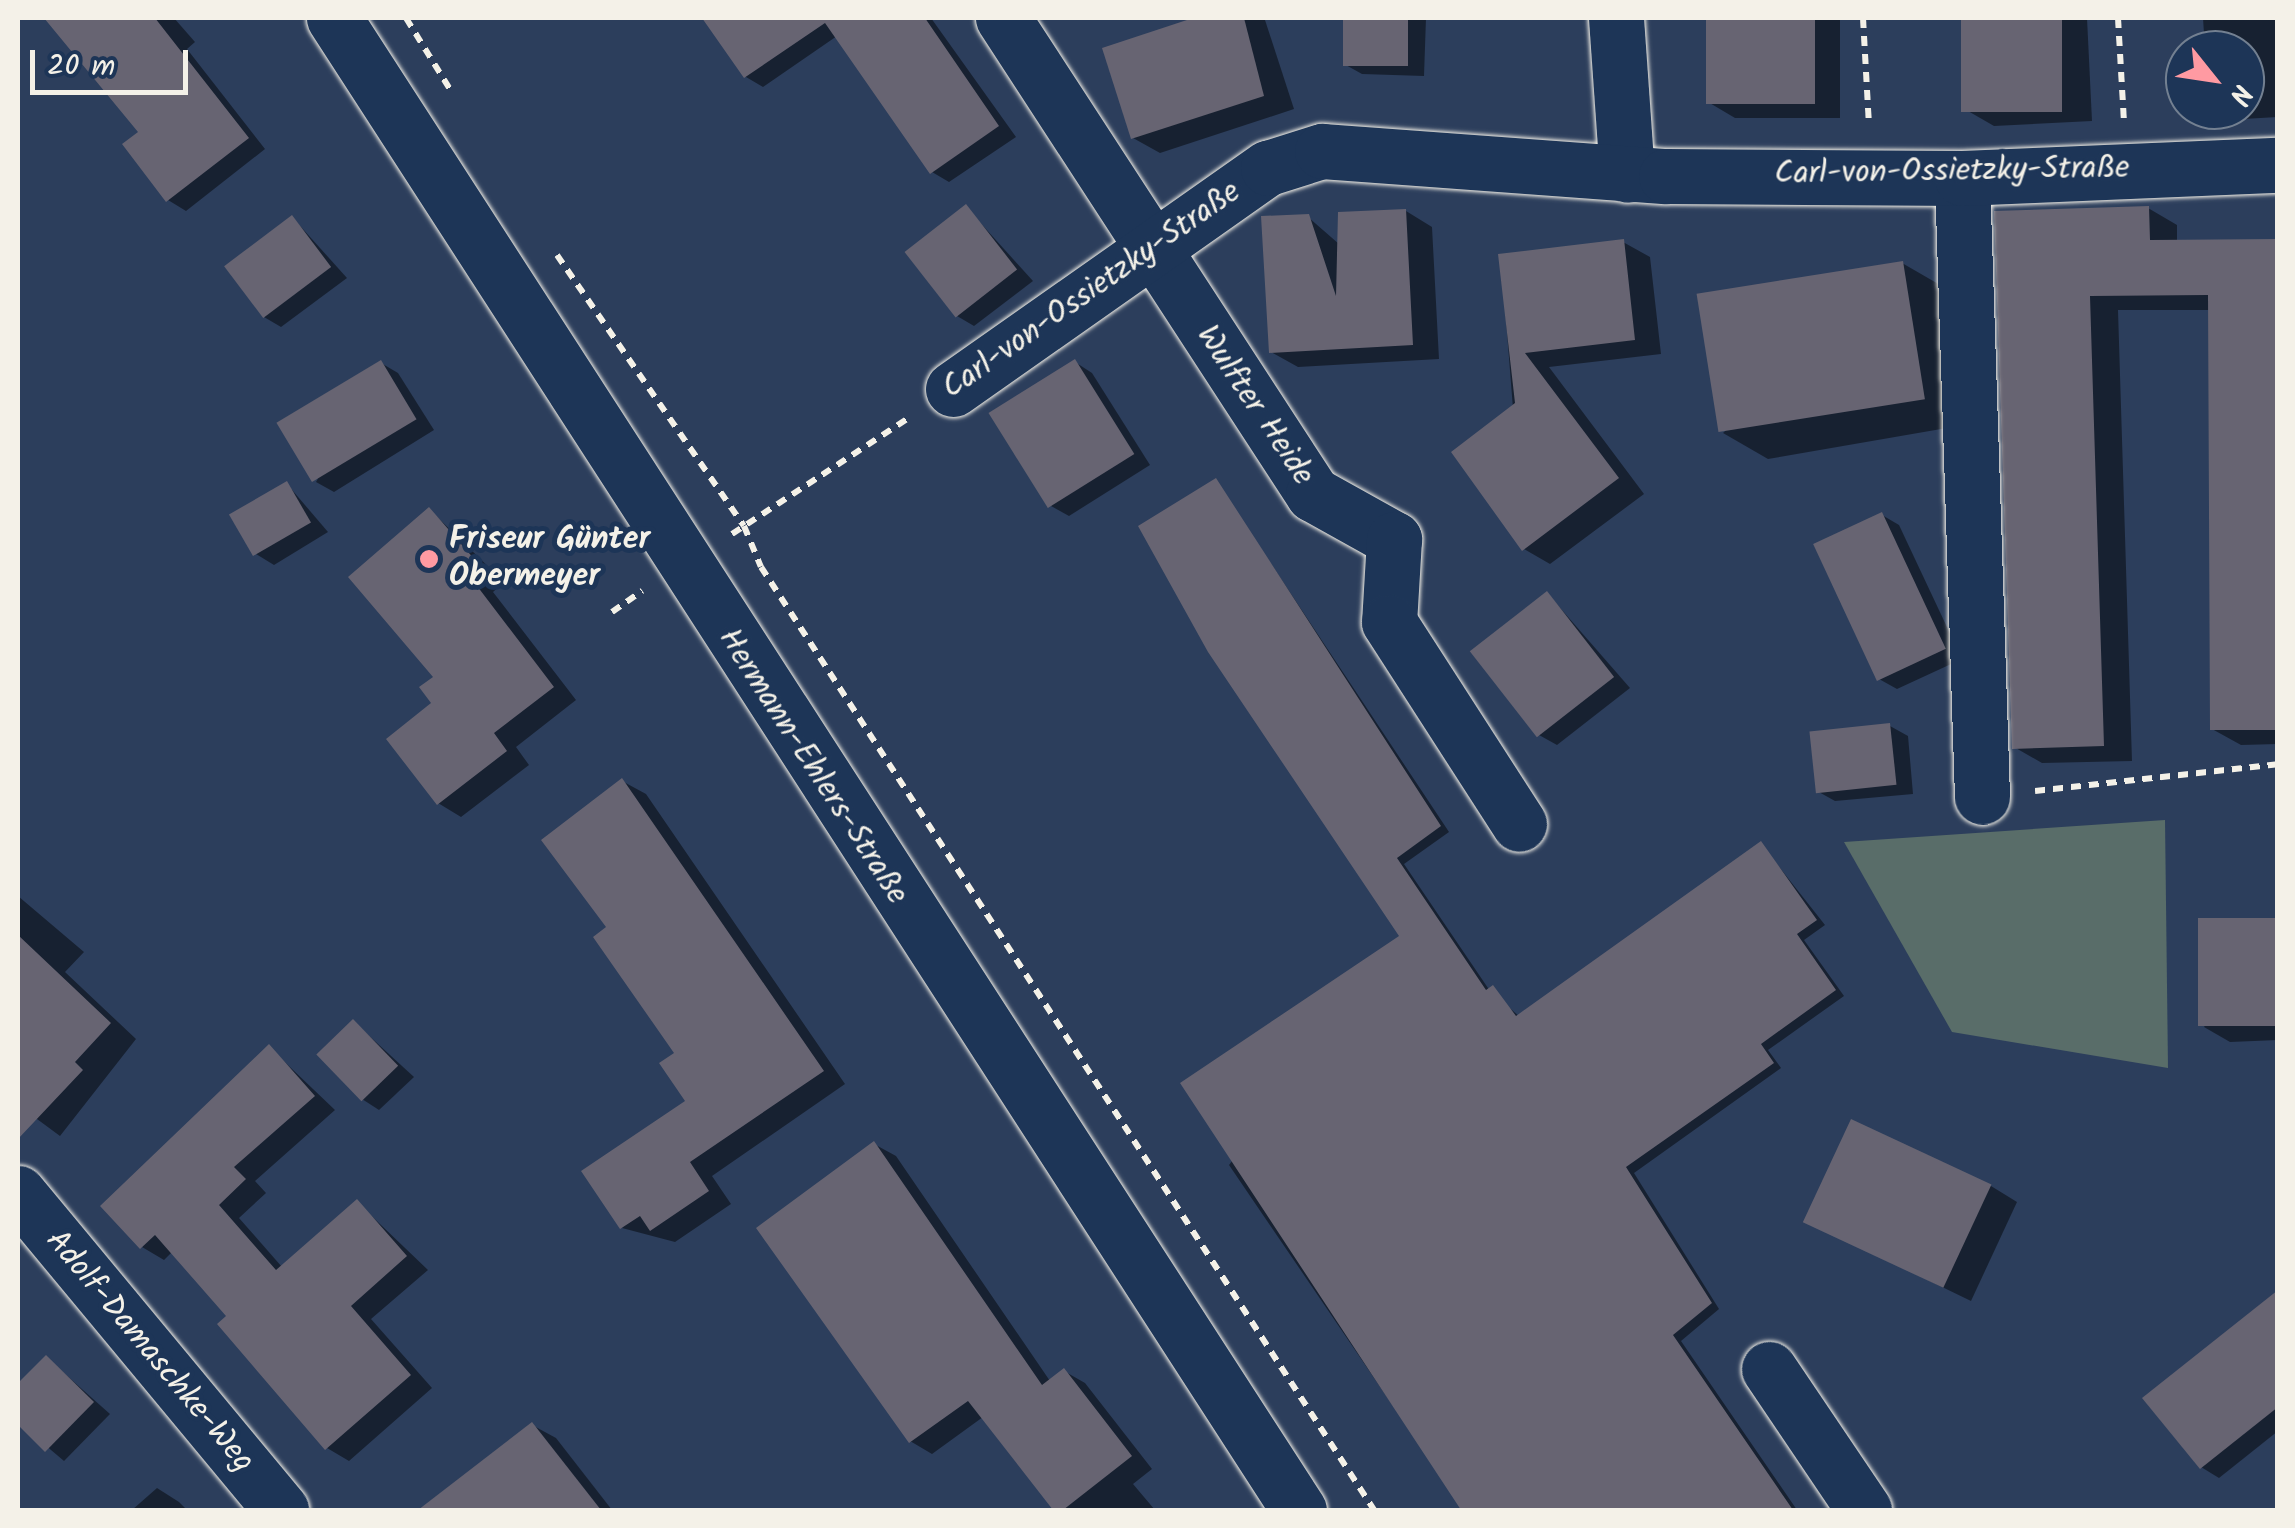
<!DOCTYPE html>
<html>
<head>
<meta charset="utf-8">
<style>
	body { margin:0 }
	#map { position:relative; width:2295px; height:1528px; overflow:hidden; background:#2c3e5c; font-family:Kalam,sans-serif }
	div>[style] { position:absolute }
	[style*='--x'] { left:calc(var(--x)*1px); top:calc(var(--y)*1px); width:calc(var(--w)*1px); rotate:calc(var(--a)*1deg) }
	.green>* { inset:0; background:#596d69 }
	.shadow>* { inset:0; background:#0007 }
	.building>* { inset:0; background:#676472; transform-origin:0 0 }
	.path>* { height:6px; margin-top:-3px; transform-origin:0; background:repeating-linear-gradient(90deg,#f4f1e8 0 10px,transparent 0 18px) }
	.roads { filter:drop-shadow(0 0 2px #f4f1e8) drop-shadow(0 0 2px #f4f1e8) }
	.minor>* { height:55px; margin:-27.5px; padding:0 27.5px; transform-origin:27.5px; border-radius:27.5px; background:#1d3557 }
	.dots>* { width:28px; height:28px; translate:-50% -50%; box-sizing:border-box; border:5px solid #1d3557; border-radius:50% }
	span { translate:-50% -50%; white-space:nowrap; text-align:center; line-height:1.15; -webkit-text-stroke:10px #1d3557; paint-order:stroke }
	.street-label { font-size:32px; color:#f4f1e8 }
	.poi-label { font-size:32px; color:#f4f1e8; font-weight:700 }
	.left { translate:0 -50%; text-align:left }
	.frame { position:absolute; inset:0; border:20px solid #f4f1e8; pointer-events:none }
	.north { position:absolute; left:2165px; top:30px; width:100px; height:100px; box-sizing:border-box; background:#1d3557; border:2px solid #738091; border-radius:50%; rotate:120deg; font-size:28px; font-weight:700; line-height:40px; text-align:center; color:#f4f1e8 }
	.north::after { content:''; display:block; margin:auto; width:35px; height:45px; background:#ff9aa2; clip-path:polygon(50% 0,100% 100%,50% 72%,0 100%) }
	.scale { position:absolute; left:30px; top:50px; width:158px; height:45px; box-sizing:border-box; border:5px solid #f4f1e8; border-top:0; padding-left:12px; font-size:30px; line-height:35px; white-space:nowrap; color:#f4f1e8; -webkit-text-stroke:8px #1d3557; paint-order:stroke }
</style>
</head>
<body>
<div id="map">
	<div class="green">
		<div style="clip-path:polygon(2165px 820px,2168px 1068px,1952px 1032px,1844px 842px)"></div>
	</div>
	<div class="shadow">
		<div style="clip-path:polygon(47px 18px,174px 18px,195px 42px,187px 49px,265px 149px,186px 211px,168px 200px,125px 145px,142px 132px)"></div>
		<div style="clip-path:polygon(705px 18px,931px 18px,1016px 137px,949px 182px,932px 172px,837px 36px,763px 87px,746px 77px)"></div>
		<div style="clip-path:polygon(1201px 18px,1265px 20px,1294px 109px,1160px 153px,1133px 138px,1105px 50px)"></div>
		<div style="clip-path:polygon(1345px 18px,1426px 18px,1424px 76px,1362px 74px,1344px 64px)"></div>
		<div style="clip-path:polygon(1708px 18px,1840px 18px,1840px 118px,1735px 118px,1708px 102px)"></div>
		<div style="clip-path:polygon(1963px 18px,2087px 18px,2092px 121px,1994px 126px,1968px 111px)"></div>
		<div style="clip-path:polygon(2203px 18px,2278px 18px,2278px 117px,2243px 119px,2226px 110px,2245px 110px,2245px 50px,2205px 50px)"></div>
		<div style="clip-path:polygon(966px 207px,1033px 281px,974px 326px,957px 316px)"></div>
		<div style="clip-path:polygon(2148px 208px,2177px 225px,2177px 242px,2278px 240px,2278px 744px,2241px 745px,2212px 729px,2211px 310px,2118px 310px,2132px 761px,2042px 763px,2014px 747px,1997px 213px)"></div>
		<div style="clip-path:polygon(1406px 211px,1432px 227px,1439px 359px,1298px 367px,1271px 352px,1308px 217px,1339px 244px)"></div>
		<div style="clip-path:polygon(293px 218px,347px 278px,281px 327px,264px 317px)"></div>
		<div style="clip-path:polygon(1623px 242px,1650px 257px,1661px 354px,1549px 367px,1644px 494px,1550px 564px,1524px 549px,1501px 256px)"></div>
		<div style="clip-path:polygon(1902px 263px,1947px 289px,1970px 424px,1768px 459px,1723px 433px)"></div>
		<div style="clip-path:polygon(1075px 362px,1092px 373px,1150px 465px,1069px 516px,1051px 506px)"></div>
		<div style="clip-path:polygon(381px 363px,398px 373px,434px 430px,334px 492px,316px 482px)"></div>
		<div style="clip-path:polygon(1216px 481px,1449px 832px,1404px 864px,1490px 991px,1520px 1017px,1761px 844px,1825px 925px,1804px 940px,1844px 996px,1768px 1050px,1781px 1068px,1634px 1173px,1719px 1309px,1681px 1341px,1797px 1510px,1555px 1510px,1538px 1485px,1500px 1510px,1464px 1510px,1229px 1165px,1403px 937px)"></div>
		<div style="clip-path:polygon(287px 484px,328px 532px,274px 565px,256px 554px)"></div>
		<div style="clip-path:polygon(430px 510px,504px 582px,493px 592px,576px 700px,516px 747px,529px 765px,461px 817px,438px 803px)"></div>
		<div style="clip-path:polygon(1882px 515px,1899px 525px,1962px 659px,1897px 689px,1879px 679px)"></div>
		<div style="clip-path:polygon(1548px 594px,1630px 688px,1557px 745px,1539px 735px)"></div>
		<div style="clip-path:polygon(1890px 726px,1908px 736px,1913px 794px,1835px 801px,1817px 791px)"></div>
		<div style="clip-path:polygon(622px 781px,646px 794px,845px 1084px,712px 1176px,731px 1204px,675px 1242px,622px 1228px,689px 1102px,678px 1054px,610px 927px)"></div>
		<div style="clip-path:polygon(18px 896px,84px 952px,65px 972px,136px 1039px,60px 1136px,18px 1105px)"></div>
		<div style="clip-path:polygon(2278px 920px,2278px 1040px,2230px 1042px,2204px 1027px)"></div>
		<div style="clip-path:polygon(354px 1022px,414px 1077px,379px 1110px,362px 1099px)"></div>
		<div style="clip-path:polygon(269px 1047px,335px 1110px,255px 1181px,266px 1193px,239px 1218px,282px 1267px,357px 1202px,428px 1270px,371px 1319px,432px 1388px,349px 1461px,327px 1448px,221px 1325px,230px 1317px,173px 1251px,164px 1260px,142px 1247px)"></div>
		<div style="clip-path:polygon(874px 1144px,896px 1156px,1050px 1381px,1064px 1371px,1085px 1383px,1152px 1469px,1133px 1484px,1155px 1510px,1056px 1510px,983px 1417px,932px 1454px,910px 1441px)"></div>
		<div style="clip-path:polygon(1991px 1186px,2017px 1202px,1971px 1301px,1806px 1221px)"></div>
		<div style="clip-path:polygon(2278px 1293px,2278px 1431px,2219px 1478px,2201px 1467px)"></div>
		<div style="clip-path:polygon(47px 1358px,110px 1414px,64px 1461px,18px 1422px,18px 1387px)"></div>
		<div style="clip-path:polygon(532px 1425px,556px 1438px,612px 1510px,422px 1510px)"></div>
		<div style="clip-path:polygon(157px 1488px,179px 1502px,187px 1510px,132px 1510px)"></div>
	</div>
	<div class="building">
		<div style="clip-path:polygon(44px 18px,155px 18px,249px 138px,166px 202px,122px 144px,138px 132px)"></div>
		<div style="clip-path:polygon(702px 18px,925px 18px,999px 126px,930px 174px,825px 23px,744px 78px)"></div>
		<div style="clip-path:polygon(1193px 18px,1244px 18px,1264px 96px,1131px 139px,1102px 48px)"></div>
		<div style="left:1343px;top:18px;width:65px;height:48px"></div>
		<div style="left:1706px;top:18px;width:109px;height:86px"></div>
		<div style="left:1961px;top:18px;width:101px;height:94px"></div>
		<div style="left:966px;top:204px;width:83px;height:78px;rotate:52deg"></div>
		<div style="clip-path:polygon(2149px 206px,2150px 240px,2278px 239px,2278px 730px,2210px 730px,2208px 295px,2090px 296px,2104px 746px,2012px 749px,1994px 211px)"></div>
		<div style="clip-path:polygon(1406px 209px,1413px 345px,1269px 353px,1261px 216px,1309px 214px,1336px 296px,1338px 212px)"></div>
		<div style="left:292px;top:215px;width:65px;height:85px;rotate:53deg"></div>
		<div style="clip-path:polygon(1624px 239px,1635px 340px,1525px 353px,1619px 478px,1522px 551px,1451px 452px,1515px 403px,1498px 254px)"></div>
		<div style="left:1903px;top:261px;width:140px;height:209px;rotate:81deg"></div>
		<div style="left:1075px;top:359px;width:112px;height:102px;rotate:58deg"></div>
		<div style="left:381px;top:360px;width:69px;height:122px;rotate:59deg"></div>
		<div style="clip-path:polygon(1216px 478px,1441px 826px,1397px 858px,1486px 990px,1493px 985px,1516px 1016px,1761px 841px,1817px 920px,1797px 934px,1836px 990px,1761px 1044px,1774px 1063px,1626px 1167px,1712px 1303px,1673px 1335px,1793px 1510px,1461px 1510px,1180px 1083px,1399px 936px,1208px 652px,1138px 526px)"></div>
		<div style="left:287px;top:481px;width:48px;height:67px;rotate:60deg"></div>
		<div style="clip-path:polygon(429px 507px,482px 568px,471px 578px,554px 687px,494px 733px,507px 751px,437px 805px,386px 739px,431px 703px,419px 687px,433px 677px,348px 577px)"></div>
		<div style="left:1882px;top:512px;width:151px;height:76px;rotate:65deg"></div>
		<div style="left:1547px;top:591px;width:109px;height:98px;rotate:52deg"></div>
		<div style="left:1890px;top:723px;width:62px;height:81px;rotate:84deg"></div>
		<div style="clip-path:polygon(622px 778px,824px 1071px,690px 1162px,709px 1191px,650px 1231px,640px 1216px,620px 1229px,581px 1171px,685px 1101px,659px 1063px,674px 1053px,593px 937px,606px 927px,541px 840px)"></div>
		<div style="left:2278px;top:918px;width:108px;height:80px;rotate:90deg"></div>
		<div style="clip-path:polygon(18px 935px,111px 1023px,75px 1062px,83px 1070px,18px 1139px)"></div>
		<div style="left:353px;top:1019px;width:65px;height:51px;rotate:46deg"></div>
		<div style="clip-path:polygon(269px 1044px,315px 1096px,234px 1167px,246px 1179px,219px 1205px,276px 1270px,357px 1199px,407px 1256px,351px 1306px,411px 1375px,325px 1450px,217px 1324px,226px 1316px,155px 1235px,140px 1249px,100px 1206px)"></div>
		<div style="left:1851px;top:1119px;width:155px;height:114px;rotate:25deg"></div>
		<div style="clip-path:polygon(874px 1141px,1042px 1385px,1064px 1368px,1132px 1456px,1063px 1510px,1053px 1510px,968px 1401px,909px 1443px,756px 1228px)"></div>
		<div style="clip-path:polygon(2278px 1290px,2278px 1407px,2200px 1469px,2142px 1398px)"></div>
		<div style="clip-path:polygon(46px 1355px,94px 1402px,45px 1452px,18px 1425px,18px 1383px)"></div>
		<div style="clip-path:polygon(532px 1422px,601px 1510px,418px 1510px)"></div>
	</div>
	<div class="path">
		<div style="--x:406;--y:18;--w:89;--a:58.3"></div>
		<div style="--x:1863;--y:18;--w:108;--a:86.8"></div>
		<div style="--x:2118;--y:18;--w:103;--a:86.7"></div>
		<div style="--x:557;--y:255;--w:329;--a:55.4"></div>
		<div style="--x:744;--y:526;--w:44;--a:67.5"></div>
		<div style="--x:761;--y:567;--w:1125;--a:56.97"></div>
		<div style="--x:732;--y:534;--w:213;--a:-33.3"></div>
		<div style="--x:612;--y:612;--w:37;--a:-35"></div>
		<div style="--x:2035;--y:791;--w:244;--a:-6.3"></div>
	</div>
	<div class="roads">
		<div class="minor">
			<div style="--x:334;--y:18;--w:1777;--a:57.11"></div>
			<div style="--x:1003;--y:18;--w:568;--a:56.93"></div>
			<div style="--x:1313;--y:494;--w:93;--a:29.1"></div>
			<div style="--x:1394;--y:539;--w:83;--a:93.4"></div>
			<div style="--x:1389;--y:622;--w:240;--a:57.2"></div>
			<div style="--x:1616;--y:18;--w:157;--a:86"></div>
			<div style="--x:1962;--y:178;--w:619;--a:88.15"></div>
			<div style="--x:953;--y:389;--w:385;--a:-35.1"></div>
			<div style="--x:1268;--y:168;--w:57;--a:-17.5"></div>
			<div style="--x:1322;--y:151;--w:345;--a:4.2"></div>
			<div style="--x:1666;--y:176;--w:296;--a:0.4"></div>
			<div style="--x:1962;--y:178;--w:316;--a:-2.4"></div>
			<div style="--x:18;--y:1193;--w:412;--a:50.3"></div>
			<div style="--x:1769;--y:1369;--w:170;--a:56"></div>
		</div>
	</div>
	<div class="dots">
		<div style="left:429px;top:559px;background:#ff9aa2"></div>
	</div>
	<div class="street-label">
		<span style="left:1952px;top:172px;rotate:-1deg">Carl-von-Ossietzky-Straße</span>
		<span style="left:1092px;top:291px;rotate:-35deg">Carl-von-Ossietzky-Straße</span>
		<span style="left:1254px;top:406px;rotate:56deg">Wulfter Heide</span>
		<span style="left:812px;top:767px;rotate:57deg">Hermann-Ehlers-Straße</span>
		<span style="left:149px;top:1352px;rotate:50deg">Adolf-Damaschke-Weg</span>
	</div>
	<div class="poi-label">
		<span class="left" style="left:449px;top:559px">Friseur Günter<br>Obermeyer</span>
	</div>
	<div class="frame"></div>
	<div class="north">N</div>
	<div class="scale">20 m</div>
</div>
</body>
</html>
